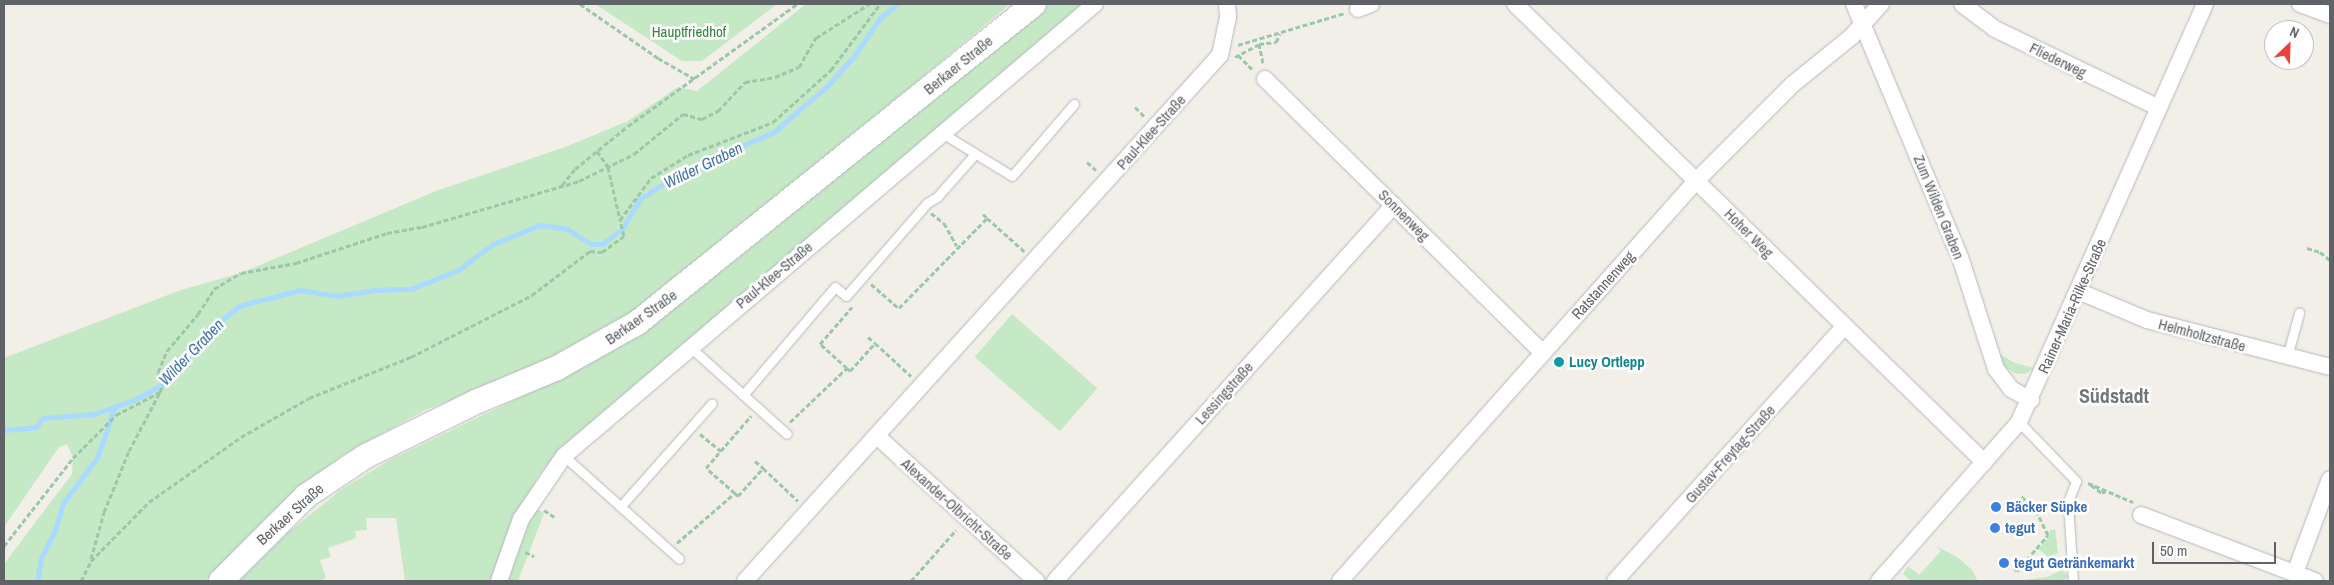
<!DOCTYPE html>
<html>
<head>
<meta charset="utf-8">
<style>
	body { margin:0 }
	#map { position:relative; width:2334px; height:585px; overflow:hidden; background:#f1efe8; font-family:"Archivo Narrow",sans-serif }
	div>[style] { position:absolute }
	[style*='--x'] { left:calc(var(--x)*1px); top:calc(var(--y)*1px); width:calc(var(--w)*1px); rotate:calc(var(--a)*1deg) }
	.green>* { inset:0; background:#c5e8c5; transform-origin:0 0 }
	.stream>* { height:5px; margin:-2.5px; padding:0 2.5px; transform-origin:2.5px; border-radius:2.5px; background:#aadaff }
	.path>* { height:3px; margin-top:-1.5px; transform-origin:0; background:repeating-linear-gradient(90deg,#9cc7a9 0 5px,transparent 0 7.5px) }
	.roads { filter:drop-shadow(0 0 1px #b5b8bc) drop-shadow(0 0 1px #b5b8bc) }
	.service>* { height:9px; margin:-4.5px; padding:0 4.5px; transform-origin:4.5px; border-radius:4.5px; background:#fff }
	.minor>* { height:16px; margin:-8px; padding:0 8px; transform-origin:8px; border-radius:8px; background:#fff }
	.secondary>* { height:24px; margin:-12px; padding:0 12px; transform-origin:12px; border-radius:12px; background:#fff }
	.dots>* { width:14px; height:14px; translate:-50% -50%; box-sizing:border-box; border:2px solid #fff; border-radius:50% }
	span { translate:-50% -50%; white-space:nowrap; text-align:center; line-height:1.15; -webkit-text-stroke:5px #fff; paint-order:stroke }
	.park-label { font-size:15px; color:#348238 }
	.street-label { font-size:15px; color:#5f6368 }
	.culture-label { font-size:15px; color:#0d838f; font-weight:700 }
	.left { translate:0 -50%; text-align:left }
	.shop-label { font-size:15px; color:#366cbe; font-weight:700 }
	.water-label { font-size:16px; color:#4174aa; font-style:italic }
	.district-label { font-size:20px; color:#70757a; font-weight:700 }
	.frame { position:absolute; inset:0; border:5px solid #5f6368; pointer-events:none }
	.north { position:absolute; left:2264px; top:20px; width:50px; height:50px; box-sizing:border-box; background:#fff; border:1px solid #bfc1c3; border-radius:50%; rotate:24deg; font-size:14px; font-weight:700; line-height:20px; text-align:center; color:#5f6368 }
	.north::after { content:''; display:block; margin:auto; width:18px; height:22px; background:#ea4335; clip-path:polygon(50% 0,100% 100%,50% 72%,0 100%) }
	.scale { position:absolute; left:2152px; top:542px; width:124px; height:22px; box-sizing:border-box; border:2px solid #5f6368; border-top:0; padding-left:6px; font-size:15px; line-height:18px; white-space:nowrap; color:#5f6368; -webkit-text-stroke:4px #fff; paint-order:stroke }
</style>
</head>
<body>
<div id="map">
	<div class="green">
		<div style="clip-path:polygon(595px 4px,777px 4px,702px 61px,682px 61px)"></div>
		<div style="clip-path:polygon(806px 4px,1010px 4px,864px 126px,626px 317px,578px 346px,517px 375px,425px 410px,341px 456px,272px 512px,205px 581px,4px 581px,4px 564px,72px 474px,73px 458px,67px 444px,59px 447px,4px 527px,4px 358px,181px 290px,241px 273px,436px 191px,568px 146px,628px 121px,678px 87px,697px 91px)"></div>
		<div style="clip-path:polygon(1047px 4px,1088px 4px,597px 417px,544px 468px,515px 515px,491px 581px,405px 581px,396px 518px,366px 518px,367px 530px,355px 531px,356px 538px,328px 548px,331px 557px,320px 560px,326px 578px,321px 581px,237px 581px,286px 534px,341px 490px,388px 461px,589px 364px,664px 315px)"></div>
		<div style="left:1012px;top:314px;width:113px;height:57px;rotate:41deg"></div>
		<div style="clip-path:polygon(1996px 352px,2015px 363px,2034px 368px,2025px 374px,2014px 373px,2004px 366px)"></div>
		<div style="clip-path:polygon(535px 508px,544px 513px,518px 581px,506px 581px)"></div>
		<div style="clip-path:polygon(2055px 529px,2058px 553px,2049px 557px,2038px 549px,2050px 536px,2049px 531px)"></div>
		<div style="clip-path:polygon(1936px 546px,1957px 557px,1972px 570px,1978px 581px,1911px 581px,1903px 574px,1908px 566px,1919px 575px,1941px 551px)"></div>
		<div style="clip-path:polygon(2062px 570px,2068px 576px,2064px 581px,2016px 581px,2047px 577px)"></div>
	</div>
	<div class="stream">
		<div style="--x:4;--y:430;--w:32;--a:-5"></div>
		<div style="--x:36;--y:427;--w:11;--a:-52"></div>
		<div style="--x:43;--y:418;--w:51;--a:-4.5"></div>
		<div style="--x:94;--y:414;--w:45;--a:-19.7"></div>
		<div style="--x:136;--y:399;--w:31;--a:-29"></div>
		<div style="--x:163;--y:384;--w:76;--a:-48.7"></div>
		<div style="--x:213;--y:327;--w:33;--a:-39"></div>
		<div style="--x:239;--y:306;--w:63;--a:-14.7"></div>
		<div style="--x:300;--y:290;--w:37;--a:9"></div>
		<div style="--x:337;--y:296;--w:37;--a:-9"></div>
		<div style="--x:374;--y:290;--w:37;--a:-2"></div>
		<div style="--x:411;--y:289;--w:51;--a:-22"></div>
		<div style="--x:458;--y:270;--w:44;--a:-36.6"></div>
		<div style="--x:493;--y:244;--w:51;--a:-22"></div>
		<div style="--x:540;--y:225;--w:27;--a:8"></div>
		<div style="--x:567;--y:229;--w:28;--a:32"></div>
		<div style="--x:591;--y:244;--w:11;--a:0"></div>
		<div style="--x:602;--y:244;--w:25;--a:-37"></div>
		<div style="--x:622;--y:229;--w:35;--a:-59"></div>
		<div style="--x:640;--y:199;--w:42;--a:-33.3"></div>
		<div style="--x:675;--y:176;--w:108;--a:-24"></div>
		<div style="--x:774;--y:132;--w:72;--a:-41"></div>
		<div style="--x:828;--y:85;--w:39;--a:-48"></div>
		<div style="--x:854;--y:56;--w:46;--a:-55.6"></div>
		<div style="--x:880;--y:18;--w:22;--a:-39"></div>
		<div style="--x:37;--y:581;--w:23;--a:-80"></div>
		<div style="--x:41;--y:558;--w:30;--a:-63"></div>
		<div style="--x:55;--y:531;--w:29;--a:-74"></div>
		<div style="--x:63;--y:503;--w:56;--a:-52.9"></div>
		<div style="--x:97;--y:458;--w:52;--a:-70.9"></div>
	</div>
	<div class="path">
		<div style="--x:580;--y:4;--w:95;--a:34.7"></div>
		<div style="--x:658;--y:58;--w:43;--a:29.6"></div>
		<div style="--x:1238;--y:45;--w:112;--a:-16.7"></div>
		<div style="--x:1238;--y:55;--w:21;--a:45"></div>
		<div style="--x:1235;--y:57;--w:27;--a:-28"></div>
		<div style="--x:1263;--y:63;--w:19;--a:-102"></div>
		<div style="--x:1259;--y:44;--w:17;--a:-7"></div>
		<div style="--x:1276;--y:42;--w:9;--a:-63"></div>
		<div style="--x:1135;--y:107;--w:13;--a:45"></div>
		<div style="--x:597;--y:151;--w:19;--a:55"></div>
		<div style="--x:608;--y:167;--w:54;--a:77.2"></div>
		<div style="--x:1087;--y:162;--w:12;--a:42"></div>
		<div style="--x:562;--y:185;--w:21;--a:-51"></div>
		<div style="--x:575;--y:169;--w:68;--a:-39.1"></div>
		<div style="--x:628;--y:126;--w:208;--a:-35.8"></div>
		<div style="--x:931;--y:213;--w:16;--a:38"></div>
		<div style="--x:944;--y:223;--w:26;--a:61"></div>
		<div style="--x:983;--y:214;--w:6;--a:45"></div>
		<div style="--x:2307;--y:248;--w:14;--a:17"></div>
		<div style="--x:2320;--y:252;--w:13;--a:39"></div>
		<div style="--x:871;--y:284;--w:37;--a:41"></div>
		<div style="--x:899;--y:308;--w:126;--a:-45.6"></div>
		<div style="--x:987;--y:218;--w:50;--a:41.7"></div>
		<div style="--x:868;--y:337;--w:9;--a:41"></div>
		<div style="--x:847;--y:368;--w:36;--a:-138"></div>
		<div style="--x:820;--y:344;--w:49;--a:-49.1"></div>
		<div style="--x:790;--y:422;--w:79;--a:-43.5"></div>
		<div style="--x:847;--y:368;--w:4;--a:45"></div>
		<div style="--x:850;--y:371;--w:38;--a:-48"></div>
		<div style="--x:875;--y:343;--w:49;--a:42.5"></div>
		<div style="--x:700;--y:434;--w:27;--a:39"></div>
		<div style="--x:755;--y:461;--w:11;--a:41"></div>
		<div style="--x:2088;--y:483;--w:49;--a:22.9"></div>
		<div style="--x:2091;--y:485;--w:14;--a:36"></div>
		<div style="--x:2102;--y:493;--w:4;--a:-27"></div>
		<div style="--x:735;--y:493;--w:4;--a:45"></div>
		<div style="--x:738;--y:496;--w:38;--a:-48"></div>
		<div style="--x:763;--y:468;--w:48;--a:43.3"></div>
		<div style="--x:544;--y:510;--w:14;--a:34"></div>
		<div style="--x:2036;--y:510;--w:13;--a:-18"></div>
		<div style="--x:677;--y:543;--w:77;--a:-40.8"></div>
		<div style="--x:735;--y:493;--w:38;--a:-139"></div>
		<div style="--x:706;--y:468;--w:69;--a:-49.1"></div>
		<div style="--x:4;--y:546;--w:112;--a:-51.9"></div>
		<div style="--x:73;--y:458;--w:61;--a:-45"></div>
		<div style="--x:116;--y:415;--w:50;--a:-27.6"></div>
		<div style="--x:160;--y:392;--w:9;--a:-69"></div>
		<div style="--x:163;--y:384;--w:13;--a:-113"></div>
		<div style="--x:158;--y:372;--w:23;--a:-67"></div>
		<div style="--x:167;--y:351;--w:48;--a:-50"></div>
		<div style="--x:198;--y:314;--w:30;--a:-57"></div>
		<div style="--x:214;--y:289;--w:31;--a:-31"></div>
		<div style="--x:241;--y:273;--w:56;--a:-10.3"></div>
		<div style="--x:296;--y:263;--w:96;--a:-18.2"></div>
		<div style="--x:387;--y:233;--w:36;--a:-10"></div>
		<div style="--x:422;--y:227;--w:164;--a:-16.3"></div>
		<div style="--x:579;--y:181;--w:61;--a:-26.1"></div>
		<div style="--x:634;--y:154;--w:63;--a:-39.2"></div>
		<div style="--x:683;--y:114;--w:20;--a:15"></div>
		<div style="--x:702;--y:119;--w:18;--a:-27"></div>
		<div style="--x:718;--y:111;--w:40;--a:-47"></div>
		<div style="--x:745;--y:82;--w:30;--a:-9"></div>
		<div style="--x:775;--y:77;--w:26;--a:-23"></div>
		<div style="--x:799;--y:67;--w:34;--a:-60"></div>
		<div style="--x:816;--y:38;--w:63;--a:-32.7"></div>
		<div style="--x:525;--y:552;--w:10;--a:24"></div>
		<div style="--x:91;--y:559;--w:49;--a:-74.5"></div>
		<div style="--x:104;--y:512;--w:66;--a:-67.7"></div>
		<div style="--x:129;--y:451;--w:67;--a:-62.3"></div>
		<div style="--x:2014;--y:568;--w:4;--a:45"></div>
		<div style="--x:2017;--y:571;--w:48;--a:-49.3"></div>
		<div style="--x:2048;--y:535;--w:28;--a:-116"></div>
		<div style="--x:2036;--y:510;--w:21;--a:-137"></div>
		<div style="--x:81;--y:581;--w:22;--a:-63"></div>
		<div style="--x:91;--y:561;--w:83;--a:-45.5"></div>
		<div style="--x:149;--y:502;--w:113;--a:-35.2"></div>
		<div style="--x:241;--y:437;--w:78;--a:-29.8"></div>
		<div style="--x:309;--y:398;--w:110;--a:-21.9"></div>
		<div style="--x:411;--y:357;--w:136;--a:-27.1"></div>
		<div style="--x:532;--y:295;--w:73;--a:-37.2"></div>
		<div style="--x:590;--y:251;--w:12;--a:5"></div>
		<div style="--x:602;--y:252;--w:27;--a:-36"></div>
		<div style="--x:624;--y:236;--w:16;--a:-104"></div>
		<div style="--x:620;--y:220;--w:52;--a:-53.6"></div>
		<div style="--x:651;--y:178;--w:44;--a:-31.9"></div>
		<div style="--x:688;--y:155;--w:91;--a:-21.2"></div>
		<div style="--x:773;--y:122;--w:78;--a:-41.9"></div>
		<div style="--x:831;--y:70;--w:82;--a:-53.4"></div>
		<div style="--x:911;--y:581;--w:68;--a:-48.6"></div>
	</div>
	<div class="roads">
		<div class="service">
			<div style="--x:942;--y:133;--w:82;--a:31.6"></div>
			<div style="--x:1012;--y:176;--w:95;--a:-49.3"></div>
			<div style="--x:690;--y:347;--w:130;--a:41.9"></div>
			<div style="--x:2287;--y:357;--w:46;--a:-74.7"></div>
			<div style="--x:743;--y:395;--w:142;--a:-49.6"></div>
			<div style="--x:835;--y:287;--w:14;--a:39"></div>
			<div style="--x:846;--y:296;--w:123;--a:-48.9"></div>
			<div style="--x:927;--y:203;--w:12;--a:-31"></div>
			<div style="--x:937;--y:197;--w:57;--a:-48.5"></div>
			<div style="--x:2019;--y:422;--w:82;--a:46"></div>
			<div style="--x:2076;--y:481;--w:22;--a:111"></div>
			<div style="--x:2068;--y:502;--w:79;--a:86.4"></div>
			<div style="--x:564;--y:456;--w:154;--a:41.8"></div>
			<div style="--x:621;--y:506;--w:137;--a:-48.5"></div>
		</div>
		<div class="minor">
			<div style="--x:1515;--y:4;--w:656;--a:44.32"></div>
			<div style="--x:1854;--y:4;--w:274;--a:67.3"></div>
			<div style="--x:1960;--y:257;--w:118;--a:72.2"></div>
			<div style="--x:1996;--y:369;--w:25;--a:53"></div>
			<div style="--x:2011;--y:389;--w:23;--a:29"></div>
			<div style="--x:1962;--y:4;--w:41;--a:37.1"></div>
			<div style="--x:1995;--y:29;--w:182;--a:25.7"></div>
			<div style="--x:2300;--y:4;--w:32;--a:20"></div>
			<div style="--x:1358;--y:9;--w:14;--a:-21"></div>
			<div style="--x:1265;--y:79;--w:389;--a:44.6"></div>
			<div style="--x:2078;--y:291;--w:75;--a:22.8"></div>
			<div style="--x:2147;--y:320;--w:189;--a:14.4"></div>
			<div style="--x:878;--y:437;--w:214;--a:42.3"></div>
			<div style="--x:2141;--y:515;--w:186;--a:20.8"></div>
			<div style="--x:2295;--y:573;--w:100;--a:-69.6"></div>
			<div style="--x:499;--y:581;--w:66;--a:-70.5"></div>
			<div style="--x:521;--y:519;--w:76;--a:-55.7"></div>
			<div style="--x:564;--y:456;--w:697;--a:-40.41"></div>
			<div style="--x:745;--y:581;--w:709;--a:-47.92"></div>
			<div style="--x:1220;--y:55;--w:39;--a:-78"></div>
			<div style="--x:1228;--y:17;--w:13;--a:-94"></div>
			<div style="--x:1055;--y:581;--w:506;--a:-47.96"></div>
			<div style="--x:1340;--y:581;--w:535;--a:-48.33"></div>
			<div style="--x:1696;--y:181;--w:137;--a:-45"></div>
			<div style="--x:1793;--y:84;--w:75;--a:-39"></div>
			<div style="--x:1851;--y:37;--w:45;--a:-47.7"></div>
			<div style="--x:1615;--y:581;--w:342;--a:-48"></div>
			<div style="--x:1879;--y:581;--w:212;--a:-48.6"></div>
			<div style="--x:2019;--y:422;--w:458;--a:-66"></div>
		</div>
		<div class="secondary">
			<div style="--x:221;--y:581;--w:120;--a:-45"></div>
			<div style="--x:306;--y:496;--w:72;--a:-33.7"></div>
			<div style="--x:366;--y:456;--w:125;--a:-26.2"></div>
			<div style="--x:478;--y:401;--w:86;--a:-22.7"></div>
			<div style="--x:557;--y:368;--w:92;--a:-29.4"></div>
			<div style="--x:637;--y:323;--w:509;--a:-38.78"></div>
		</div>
	</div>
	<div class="dots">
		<div style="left:1559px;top:362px;background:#0f9aa8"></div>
		<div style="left:1996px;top:507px;background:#3f7fe0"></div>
		<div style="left:1995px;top:528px;background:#3f7fe0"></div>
		<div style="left:2004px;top:563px;background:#3f7fe0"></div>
	</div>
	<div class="park-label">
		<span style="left:689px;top:32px">Hauptfriedhof</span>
	</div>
	<div class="street-label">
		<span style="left:2058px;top:60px;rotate:26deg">Fliederweg</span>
		<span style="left:958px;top:65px;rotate:-39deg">Berkaer Straße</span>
		<span style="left:1151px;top:132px;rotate:-48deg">Paul-Klee-Straße</span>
		<span style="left:1939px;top:207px;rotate:68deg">Zum Wilden Graben</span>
		<span style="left:1404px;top:215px;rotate:45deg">Sonnenweg</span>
		<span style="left:1749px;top:233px;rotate:45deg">Hoher Weg</span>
		<span style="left:774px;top:275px;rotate:-40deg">Paul-Klee-Straße</span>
		<span style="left:1603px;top:285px;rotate:-48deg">Ratstannenweg</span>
		<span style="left:2072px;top:306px;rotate:-66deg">Rainer-Maria-Rilke-Straße</span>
		<span style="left:641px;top:317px;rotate:-35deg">Berkaer Straße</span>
		<span style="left:2202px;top:335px;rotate:15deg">Helmholtzstraße</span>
		<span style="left:1224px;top:393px;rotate:-48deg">Lessingstraße</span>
		<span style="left:1730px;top:454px;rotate:-48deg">Gustav-Freytag-Straße</span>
		<span style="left:957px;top:509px;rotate:42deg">Alexander-Olbricht-Straße</span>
		<span style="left:290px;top:514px;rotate:-42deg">Berkaer Straße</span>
	</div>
	<div class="culture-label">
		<span class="left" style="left:1569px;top:362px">Lucy Ortlepp</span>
	</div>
	<div class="shop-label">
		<span class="left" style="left:2006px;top:507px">Bäcker Süpke</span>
		<span class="left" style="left:2005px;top:528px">tegut</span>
		<span class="left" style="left:2014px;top:563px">tegut Getränkemarkt</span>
	</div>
	<div class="water-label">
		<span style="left:703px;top:165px;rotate:-26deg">Wilder Graben</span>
		<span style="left:191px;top:352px;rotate:-46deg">Wilder Graben</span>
	</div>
	<div class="district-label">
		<span style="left:2114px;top:395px">Südstadt</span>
	</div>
	<div class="frame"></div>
	<div class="north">N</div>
	<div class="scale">50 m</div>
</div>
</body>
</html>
